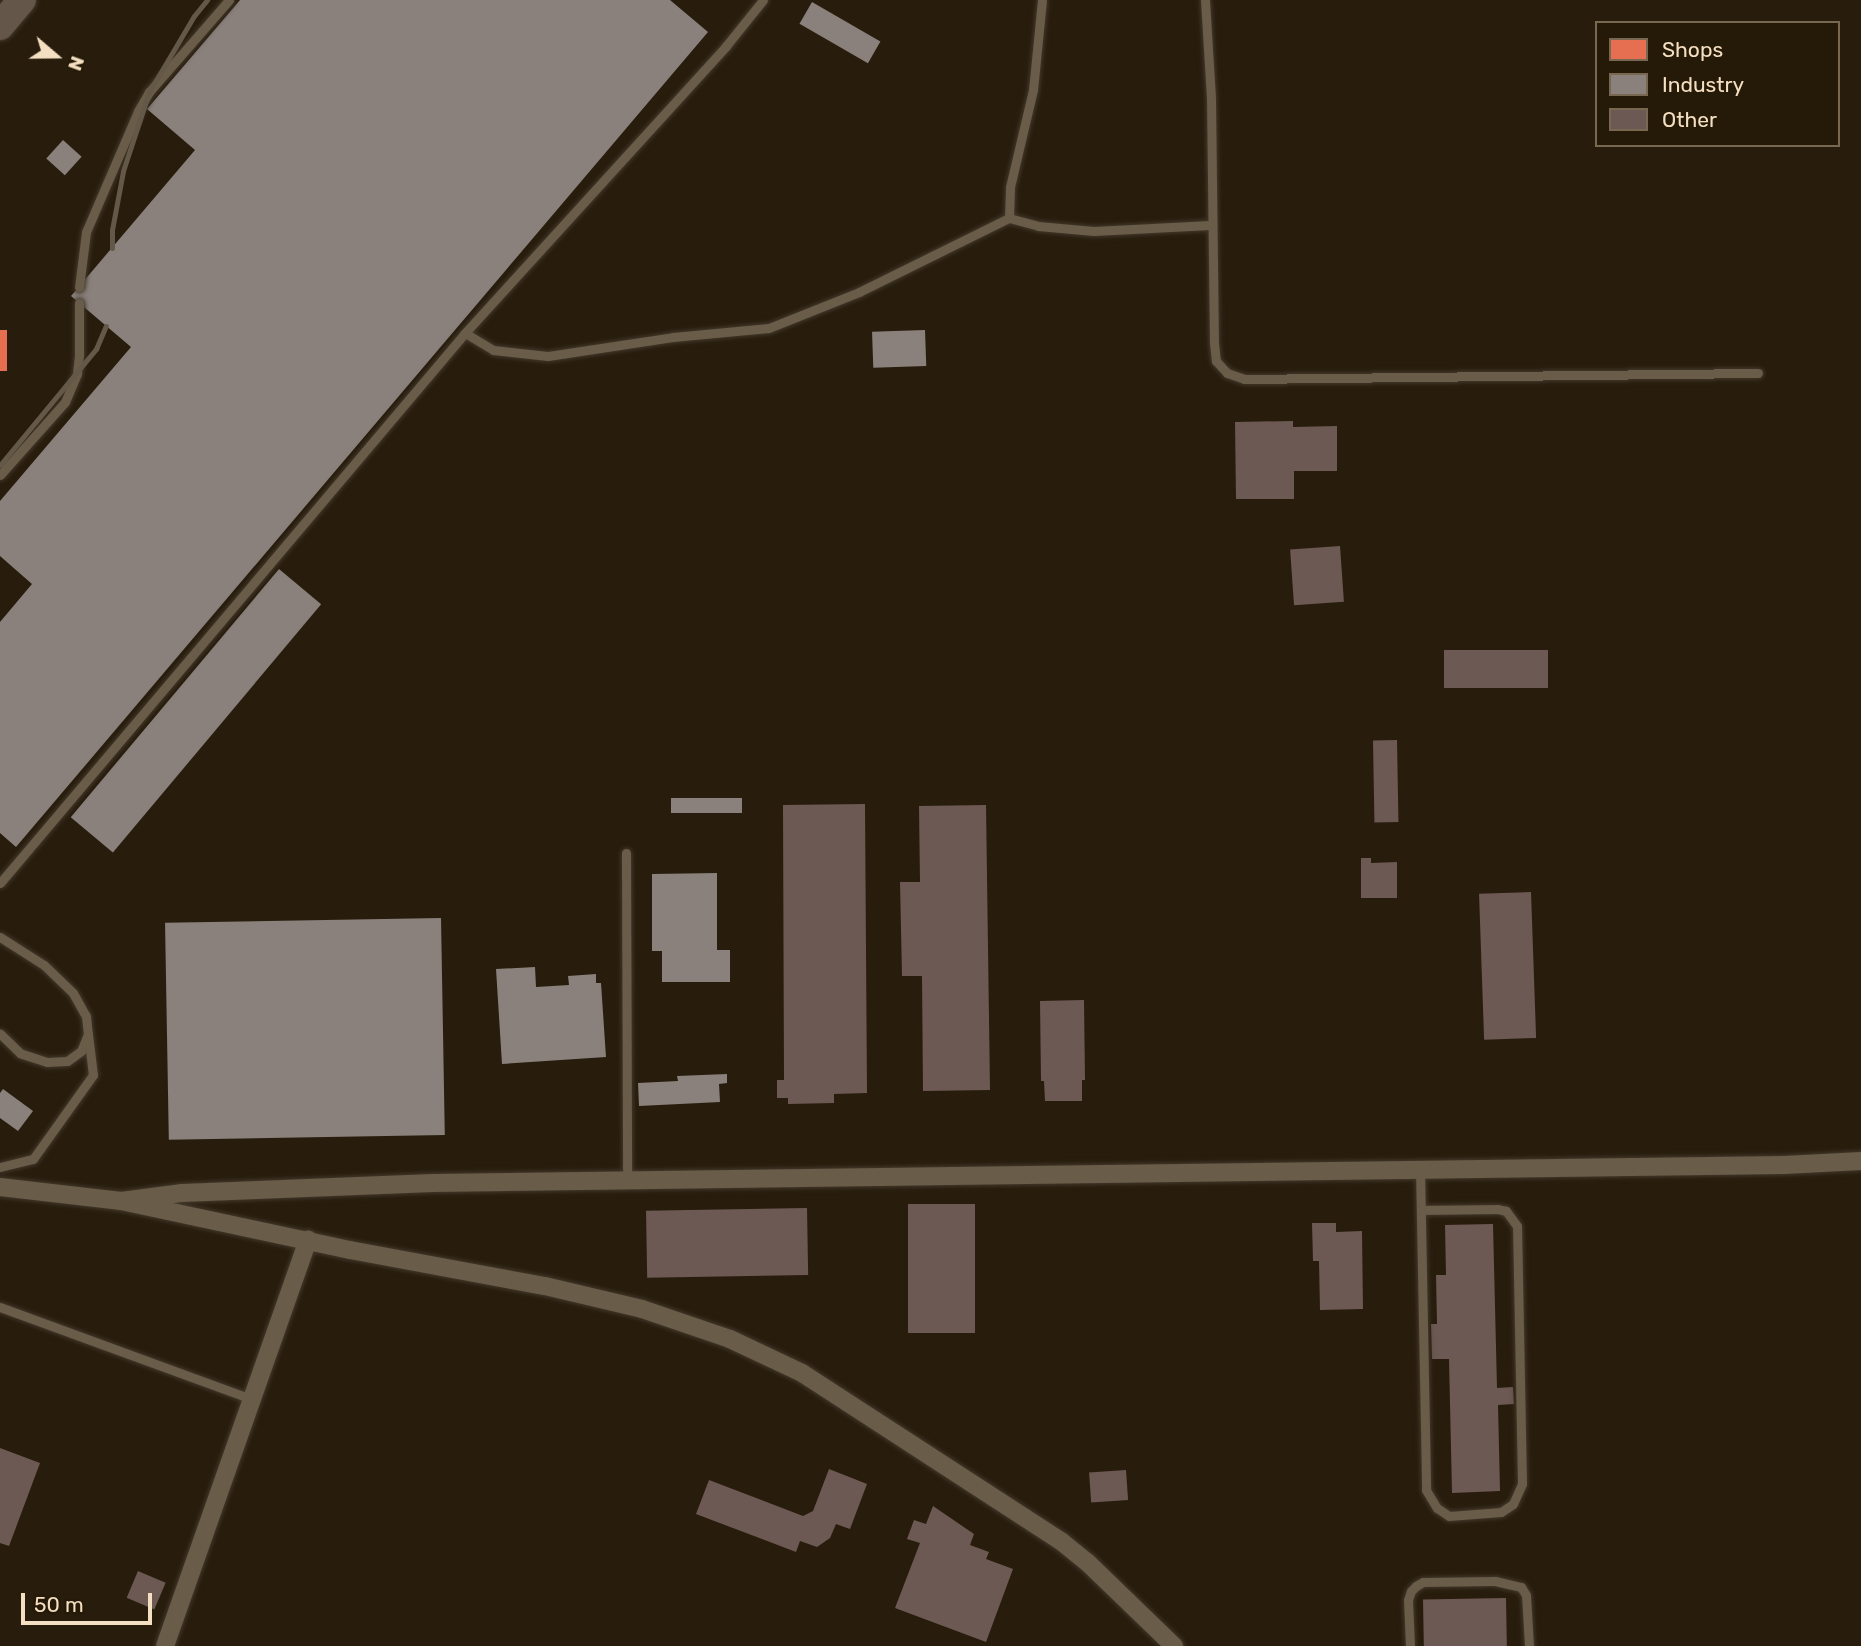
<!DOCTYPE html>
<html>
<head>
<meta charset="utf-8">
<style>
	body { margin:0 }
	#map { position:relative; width:1861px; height:1646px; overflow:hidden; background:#281d0d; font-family:Rubik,sans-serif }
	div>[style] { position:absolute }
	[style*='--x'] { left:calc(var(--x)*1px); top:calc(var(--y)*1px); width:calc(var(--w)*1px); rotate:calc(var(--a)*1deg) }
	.shops>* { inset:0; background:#e76f51; transform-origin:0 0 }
	.industry>* { inset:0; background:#8a817c; transform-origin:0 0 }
	.building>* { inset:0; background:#6c5953; transform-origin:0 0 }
	.roads { filter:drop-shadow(0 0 2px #42382b) drop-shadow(0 0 2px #42382b) }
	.service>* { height:9px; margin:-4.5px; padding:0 4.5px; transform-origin:4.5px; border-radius:4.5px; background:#695c48 }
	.minor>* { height:18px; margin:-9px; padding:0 9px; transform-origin:9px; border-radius:9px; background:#695c48 }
	.primary>* { height:28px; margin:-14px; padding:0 14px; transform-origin:14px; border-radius:14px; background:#645649 }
	.rail>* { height:5px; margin:-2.5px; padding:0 2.5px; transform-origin:2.5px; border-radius:2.5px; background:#645848 }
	span { translate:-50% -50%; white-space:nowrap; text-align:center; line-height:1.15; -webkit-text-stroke:7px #251907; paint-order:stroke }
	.legend { position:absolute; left:1595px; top:21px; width:245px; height:126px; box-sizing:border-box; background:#251907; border:2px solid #786852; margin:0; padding:9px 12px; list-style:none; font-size:21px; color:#f5dfc2 }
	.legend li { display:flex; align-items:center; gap:14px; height:35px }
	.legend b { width:35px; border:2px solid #786852 }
	.north { position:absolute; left:21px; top:21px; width:70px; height:70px; -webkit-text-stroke:5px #251907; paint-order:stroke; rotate:110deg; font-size:19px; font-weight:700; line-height:28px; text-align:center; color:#f5dfc2 }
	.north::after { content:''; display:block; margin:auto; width:24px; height:32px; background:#f5dfc2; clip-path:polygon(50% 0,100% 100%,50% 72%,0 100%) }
	.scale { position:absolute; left:21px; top:1593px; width:131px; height:32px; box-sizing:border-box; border:4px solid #f5dfc2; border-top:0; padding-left:9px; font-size:21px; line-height:24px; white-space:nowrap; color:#f5dfc2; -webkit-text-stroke:5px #251907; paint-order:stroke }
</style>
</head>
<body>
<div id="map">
	<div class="shops">
		<div style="left:0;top:330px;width:7px;height:41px"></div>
	</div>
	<div class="industry">
		<div style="clip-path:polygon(240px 0,670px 0,708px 32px,16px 847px,0 833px,0 622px,32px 584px,0 556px,0 501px,131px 347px,71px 296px,195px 150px,147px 109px)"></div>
		<div style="left:812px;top:2px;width:79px;height:25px;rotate:30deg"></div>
		<div style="left:63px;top:140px;width:25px;height:25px;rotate:42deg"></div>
		<div style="left:925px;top:330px;width:36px;height:53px;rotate:88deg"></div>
		<div style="left:279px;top:569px;width:55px;height:324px;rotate:40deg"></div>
		<div style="left:742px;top:798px;width:15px;height:71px;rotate:90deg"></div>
		<div style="clip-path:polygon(717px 873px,717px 950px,730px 950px,730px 982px,662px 982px,662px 951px,652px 951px,652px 874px)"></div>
		<div style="left:441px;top:918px;width:217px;height:276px;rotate:89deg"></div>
		<div style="clip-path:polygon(535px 967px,536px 987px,569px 985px,568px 976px,596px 974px,596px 983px,601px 983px,606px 1057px,502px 1064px,496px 969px)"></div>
		<div style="clip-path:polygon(727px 1074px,727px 1083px,719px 1084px,720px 1102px,639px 1106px,638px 1083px,678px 1081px,677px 1076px)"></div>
		<div style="clip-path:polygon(3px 1089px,33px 1111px,18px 1131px,0 1118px,0 1093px)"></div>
	</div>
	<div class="building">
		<div style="clip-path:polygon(1293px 421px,1293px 427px,1337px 426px,1337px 471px,1294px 471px,1294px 499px,1236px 499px,1235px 422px)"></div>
		<div style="left:1340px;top:546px;width:56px;height:50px;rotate:86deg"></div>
		<div style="left:1548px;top:650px;width:38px;height:104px;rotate:90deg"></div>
		<div style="left:1397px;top:740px;width:82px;height:24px;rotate:89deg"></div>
		<div style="clip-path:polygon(865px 804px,867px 1093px,834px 1094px,834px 1103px,788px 1104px,788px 1098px,777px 1098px,777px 1080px,784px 1080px,783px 805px)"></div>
		<div style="clip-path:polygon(986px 805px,990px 1090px,923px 1091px,922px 976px,902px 976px,900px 882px,920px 882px,919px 806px)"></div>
		<div style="clip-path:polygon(1361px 858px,1371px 858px,1371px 863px,1397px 862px,1397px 898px,1361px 898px)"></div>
		<div style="left:1531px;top:892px;width:146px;height:52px;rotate:88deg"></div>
		<div style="clip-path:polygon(1084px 1000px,1085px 1080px,1082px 1080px,1082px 1101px,1045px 1101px,1044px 1081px,1041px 1081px,1040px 1001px)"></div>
		<div style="left:908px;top:1204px;width:67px;height:129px"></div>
		<div style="left:807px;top:1208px;width:67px;height:161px;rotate:89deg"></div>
		<div style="clip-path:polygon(1312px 1223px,1336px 1223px,1336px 1232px,1362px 1231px,1363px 1309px,1320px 1310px,1319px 1261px,1313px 1261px)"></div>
		<div style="clip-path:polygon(1493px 1224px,1497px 1388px,1513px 1387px,1514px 1404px,1498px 1405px,1500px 1491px,1452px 1493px,1449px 1359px,1432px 1359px,1431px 1324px,1437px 1324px,1436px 1275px,1446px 1275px,1445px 1225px)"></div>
		<div style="clip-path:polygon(0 1448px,40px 1463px,9px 1546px,0 1543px)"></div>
		<div style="clip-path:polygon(829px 1469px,867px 1484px,850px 1529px,836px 1524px,830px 1538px,817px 1547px,800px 1541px,796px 1552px,696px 1514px,709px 1480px,803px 1516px,813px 1511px)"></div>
		<div style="left:1126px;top:1470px;width:30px;height:37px;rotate:86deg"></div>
		<div style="clip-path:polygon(933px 1506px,974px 1534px,970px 1545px,989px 1552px,986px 1559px,1013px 1569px,986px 1642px,895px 1608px,920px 1543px,907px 1539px,914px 1520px,926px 1524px)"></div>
		<div style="left:138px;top:1571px;width:30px;height:29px;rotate:23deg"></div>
		<div style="left:1506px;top:1598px;width:48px;height:83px;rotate:89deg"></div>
	</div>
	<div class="roads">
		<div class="service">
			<div style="--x:1205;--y:0;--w:99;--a:86.5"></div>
			<div style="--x:1211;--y:99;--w:244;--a:89.3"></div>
			<div style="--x:1214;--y:343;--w:18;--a:84"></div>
			<div style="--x:1216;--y:361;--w:16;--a:47"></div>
			<div style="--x:1227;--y:373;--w:18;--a:19"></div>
			<div style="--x:1244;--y:379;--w:514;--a:-0.67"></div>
			<div style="--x:1009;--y:218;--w:31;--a:-88"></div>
			<div style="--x:1010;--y:187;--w:100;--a:-76.7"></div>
			<div style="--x:1033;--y:90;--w:90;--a:-84.3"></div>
			<div style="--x:79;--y:287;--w:55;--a:-82.7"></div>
			<div style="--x:86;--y:232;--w:132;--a:-66.7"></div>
			<div style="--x:138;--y:111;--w:22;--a:-60"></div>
			<div style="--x:149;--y:92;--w:122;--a:-49"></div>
			<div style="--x:465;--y:333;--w:33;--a:31"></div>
			<div style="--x:493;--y:350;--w:55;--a:6.2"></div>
			<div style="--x:548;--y:356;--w:126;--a:-8.6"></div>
			<div style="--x:673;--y:337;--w:96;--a:-5.4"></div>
			<div style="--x:769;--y:328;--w:97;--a:-21.8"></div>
			<div style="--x:859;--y:292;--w:167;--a:-26.3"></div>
			<div style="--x:1009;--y:218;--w:30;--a:15"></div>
			<div style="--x:1038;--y:226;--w:56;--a:5.1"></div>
			<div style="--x:1094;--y:231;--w:116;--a:-3"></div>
			<div style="--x:0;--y:475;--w:98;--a:-48.3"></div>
			<div style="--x:65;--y:402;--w:30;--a:-67"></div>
			<div style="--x:77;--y:374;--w:19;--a:-84"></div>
			<div style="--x:79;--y:355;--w:52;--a:-90"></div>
			<div style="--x:626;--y:853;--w:326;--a:89.8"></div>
			<div style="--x:0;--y:883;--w:720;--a:-49.79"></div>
			<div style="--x:465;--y:333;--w:388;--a:-47.7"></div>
			<div style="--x:726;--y:46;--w:59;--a:-51.2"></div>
			<div style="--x:0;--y:937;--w:52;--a:32.5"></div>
			<div style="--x:44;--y:965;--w:40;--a:44"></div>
			<div style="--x:73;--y:993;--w:26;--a:61"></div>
			<div style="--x:86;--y:1016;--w:18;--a:84"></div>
			<div style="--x:88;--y:1034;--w:18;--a:112"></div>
			<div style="--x:81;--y:1051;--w:17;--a:144"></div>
			<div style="--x:67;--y:1061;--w:20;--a:177"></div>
			<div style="--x:47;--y:1062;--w:28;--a:-162"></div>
			<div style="--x:20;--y:1053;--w:28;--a:-136"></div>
			<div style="--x:0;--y:1167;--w:34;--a:-14"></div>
			<div style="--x:33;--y:1159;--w:103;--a:-54.5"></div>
			<div style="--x:93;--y:1075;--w:39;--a:-97"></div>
			<div style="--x:1420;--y:1168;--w:322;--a:88.9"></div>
			<div style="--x:1426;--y:1490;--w:21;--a:59"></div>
			<div style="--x:1437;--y:1508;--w:14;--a:34"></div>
			<div style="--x:1449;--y:1516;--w:52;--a:-4.4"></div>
			<div style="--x:1501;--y:1512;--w:14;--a:-34"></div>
			<div style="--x:1513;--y:1504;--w:22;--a:-66"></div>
			<div style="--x:1522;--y:1484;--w:258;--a:-91.1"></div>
			<div style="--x:1517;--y:1226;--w:19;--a:-126"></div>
			<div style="--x:1506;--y:1211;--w:9;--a:-167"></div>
			<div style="--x:1497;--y:1209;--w:76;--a:179.2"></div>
			<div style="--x:0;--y:1307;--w:268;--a:20.1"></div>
			<div style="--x:1410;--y:1646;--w:46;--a:-92.5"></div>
			<div style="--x:1408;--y:1600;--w:9;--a:-72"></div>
			<div style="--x:1411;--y:1591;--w:7;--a:-45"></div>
			<div style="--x:1416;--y:1586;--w:8;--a:-30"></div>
			<div style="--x:1423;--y:1582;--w:72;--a:-0.8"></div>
			<div style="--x:1495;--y:1581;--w:27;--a:13"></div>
			<div style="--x:1521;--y:1587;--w:9;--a:58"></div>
			<div style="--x:1526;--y:1595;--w:51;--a:86.6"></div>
		</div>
		<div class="minor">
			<div style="--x:0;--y:1187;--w:122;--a:6.6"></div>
			<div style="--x:121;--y:1201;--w:234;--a:12.1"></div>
			<div style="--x:350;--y:1250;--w:198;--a:10.5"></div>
			<div style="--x:545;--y:1286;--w:100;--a:13.3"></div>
			<div style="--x:642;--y:1309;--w:93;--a:18.8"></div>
			<div style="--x:730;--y:1339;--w:80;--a:25.3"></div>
			<div style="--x:802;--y:1373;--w:310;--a:33"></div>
			<div style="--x:1062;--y:1542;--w:33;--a:39"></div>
			<div style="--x:1088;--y:1563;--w:120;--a:44"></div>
			<div style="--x:121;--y:1201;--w:62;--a:-7.5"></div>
			<div style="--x:182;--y:1193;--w:251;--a:-2.3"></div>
			<div style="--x:433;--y:1183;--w:1351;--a:-0.76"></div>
			<div style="--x:1784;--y:1165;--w:77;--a:-3"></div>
			<div style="--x:165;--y:1646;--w:431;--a:-70.6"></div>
		</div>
		<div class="primary">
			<div style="--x:0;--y:26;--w:34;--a:-50"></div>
		</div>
	</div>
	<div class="rail">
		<div style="--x:112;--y:248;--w:18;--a:-90"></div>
		<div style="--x:112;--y:230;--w:60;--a:-79.4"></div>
		<div style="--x:123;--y:171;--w:83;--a:-71.8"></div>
		<div style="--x:149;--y:92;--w:88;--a:-59.4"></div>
		<div style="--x:194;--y:16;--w:21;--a:-51"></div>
		<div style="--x:0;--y:465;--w:151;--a:-50.4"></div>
		<div style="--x:96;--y:349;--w:25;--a:-67"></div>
	</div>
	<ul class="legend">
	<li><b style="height:19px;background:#e76f51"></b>Shops</li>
	<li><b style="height:19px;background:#8a817c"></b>Industry</li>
	<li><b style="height:19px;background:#6c5953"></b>Other</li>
	</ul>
	<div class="north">N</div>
	<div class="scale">50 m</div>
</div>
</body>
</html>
